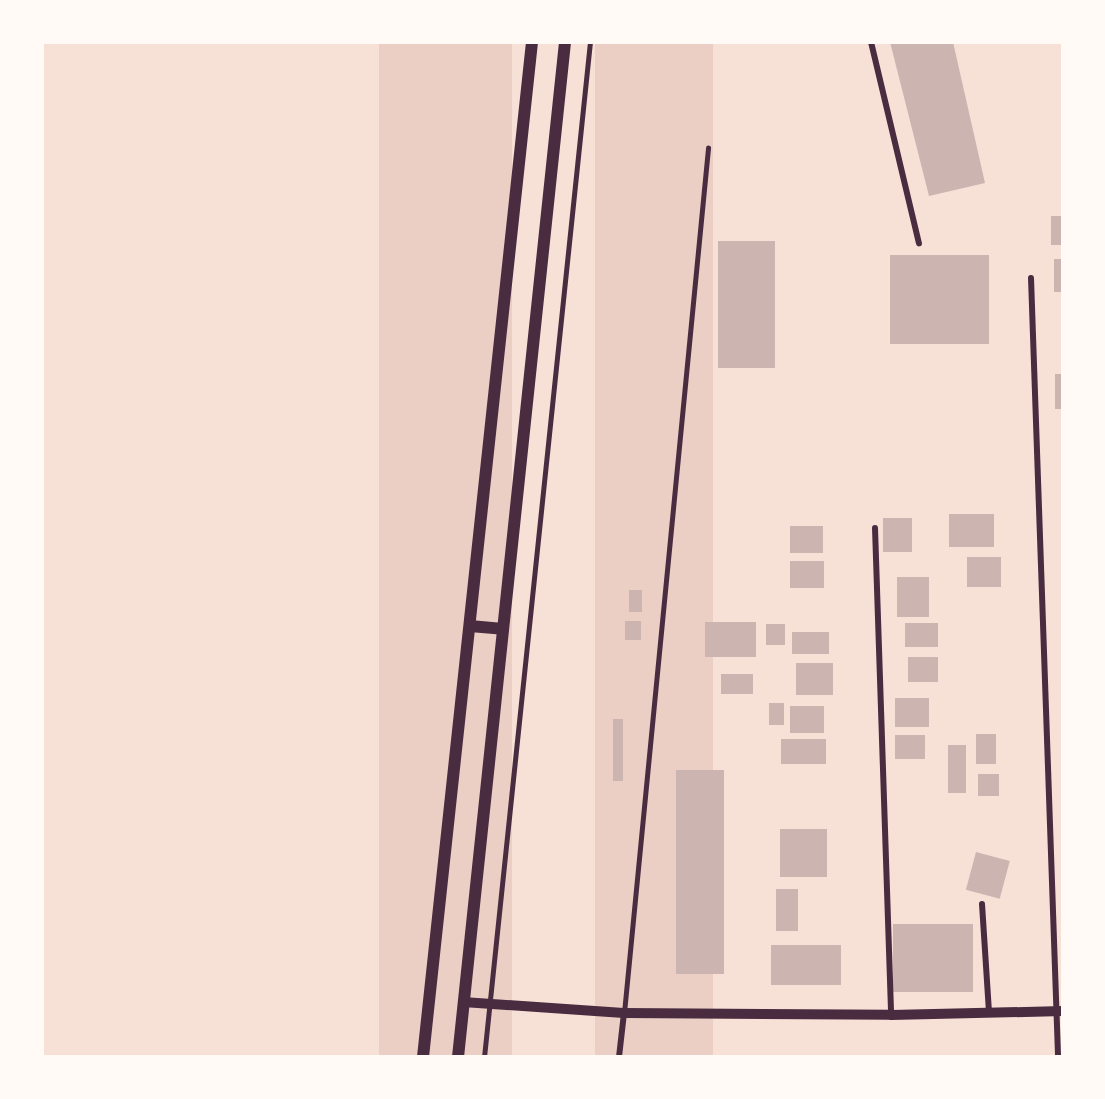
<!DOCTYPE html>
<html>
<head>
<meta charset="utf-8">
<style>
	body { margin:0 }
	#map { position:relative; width:1105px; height:1099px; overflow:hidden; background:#f7e1d7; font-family:Commissioner,sans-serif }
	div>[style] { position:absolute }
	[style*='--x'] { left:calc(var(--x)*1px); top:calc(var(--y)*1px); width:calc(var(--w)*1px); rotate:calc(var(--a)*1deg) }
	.green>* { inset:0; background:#ebcfc5; transform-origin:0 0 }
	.building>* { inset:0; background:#ccb4b1; transform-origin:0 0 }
	.service>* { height:4.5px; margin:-2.25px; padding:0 2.25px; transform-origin:2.25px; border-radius:2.25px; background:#4a2c40 }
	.pedestrian>* { height:5px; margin:-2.5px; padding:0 2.5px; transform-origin:2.5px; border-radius:2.5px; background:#4a2c40 }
	.minor>* { height:6px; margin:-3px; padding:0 3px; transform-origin:3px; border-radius:3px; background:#4a2c40 }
	.tertiary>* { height:10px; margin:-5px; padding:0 5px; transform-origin:5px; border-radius:5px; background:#4a2c40 }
	.secondary>* { height:12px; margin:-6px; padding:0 6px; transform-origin:6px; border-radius:6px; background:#4a2c40 }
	span { translate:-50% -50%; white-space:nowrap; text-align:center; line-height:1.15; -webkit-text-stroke:4.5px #fffaf5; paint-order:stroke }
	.frame { position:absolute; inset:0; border:44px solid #fffaf5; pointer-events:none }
</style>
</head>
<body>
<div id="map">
	<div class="green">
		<div style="left:379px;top:42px;width:133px;height:1021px"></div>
		<div style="left:595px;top:42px;width:118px;height:1020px"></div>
	</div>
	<div class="building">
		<div style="clip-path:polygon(890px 42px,953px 42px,985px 183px,929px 196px)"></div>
		<div style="left:1051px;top:216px;width:12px;height:29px"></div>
		<div style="left:718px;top:241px;width:57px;height:127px"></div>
		<div style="left:890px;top:255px;width:99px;height:89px"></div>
		<div style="left:1054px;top:259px;width:9px;height:33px"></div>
		<div style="left:1055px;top:374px;width:8px;height:35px"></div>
		<div style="left:949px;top:514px;width:45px;height:33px"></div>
		<div style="left:883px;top:518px;width:29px;height:34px"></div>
		<div style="left:790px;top:526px;width:33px;height:27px"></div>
		<div style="left:967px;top:557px;width:34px;height:30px"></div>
		<div style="left:790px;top:561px;width:34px;height:27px"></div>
		<div style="left:897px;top:577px;width:32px;height:40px"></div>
		<div style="left:629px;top:590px;width:13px;height:22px"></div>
		<div style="left:625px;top:621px;width:16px;height:19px"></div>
		<div style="left:705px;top:622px;width:51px;height:35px"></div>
		<div style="left:905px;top:623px;width:33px;height:24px"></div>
		<div style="left:766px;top:624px;width:19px;height:21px"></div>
		<div style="left:792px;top:632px;width:37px;height:22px"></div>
		<div style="left:908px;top:657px;width:30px;height:25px"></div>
		<div style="left:796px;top:663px;width:37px;height:32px"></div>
		<div style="left:721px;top:674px;width:32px;height:20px"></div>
		<div style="left:895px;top:698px;width:34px;height:29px"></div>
		<div style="left:769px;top:703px;width:15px;height:22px"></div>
		<div style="left:790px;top:706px;width:34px;height:27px"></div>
		<div style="left:613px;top:719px;width:10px;height:62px"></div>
		<div style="left:976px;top:734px;width:20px;height:30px"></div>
		<div style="left:895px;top:735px;width:30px;height:24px"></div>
		<div style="left:781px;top:739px;width:45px;height:25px"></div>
		<div style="left:948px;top:745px;width:18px;height:48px"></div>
		<div style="left:676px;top:770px;width:48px;height:204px"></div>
		<div style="left:978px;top:774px;width:21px;height:22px"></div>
		<div style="left:780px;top:829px;width:47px;height:48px"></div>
		<div style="left:976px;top:852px;width:35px;height:39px;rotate:15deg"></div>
		<div style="left:776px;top:889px;width:22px;height:42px"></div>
		<div style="left:893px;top:924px;width:80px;height:68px"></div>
		<div style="left:771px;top:945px;width:70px;height:40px"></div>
	</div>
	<div class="service">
		<div style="--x:624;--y:1013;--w:869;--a:-84.45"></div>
	</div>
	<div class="pedestrian">
		<div style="--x:484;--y:1057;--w:1021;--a:-84.04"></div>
	</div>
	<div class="minor">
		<div style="--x:871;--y:42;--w:207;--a:76.6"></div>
		<div style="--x:1031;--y:278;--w:779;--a:88.01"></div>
		<div style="--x:875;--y:528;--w:487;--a:88.1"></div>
		<div style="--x:982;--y:904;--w:109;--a:86.3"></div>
		<div style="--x:619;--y:1057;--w:44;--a:-83.5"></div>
	</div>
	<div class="tertiary">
		<div style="--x:463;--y:1002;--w:161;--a:3.9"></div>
		<div style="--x:624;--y:1013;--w:267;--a:0.4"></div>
		<div style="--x:891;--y:1015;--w:172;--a:-1.3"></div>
	</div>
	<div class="secondary">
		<div style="--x:470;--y:626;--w:33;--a:5"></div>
		<div style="--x:423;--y:1057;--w:1021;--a:-83.87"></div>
		<div style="--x:458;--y:1057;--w:1021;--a:-83.98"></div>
	</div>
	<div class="frame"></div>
</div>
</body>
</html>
